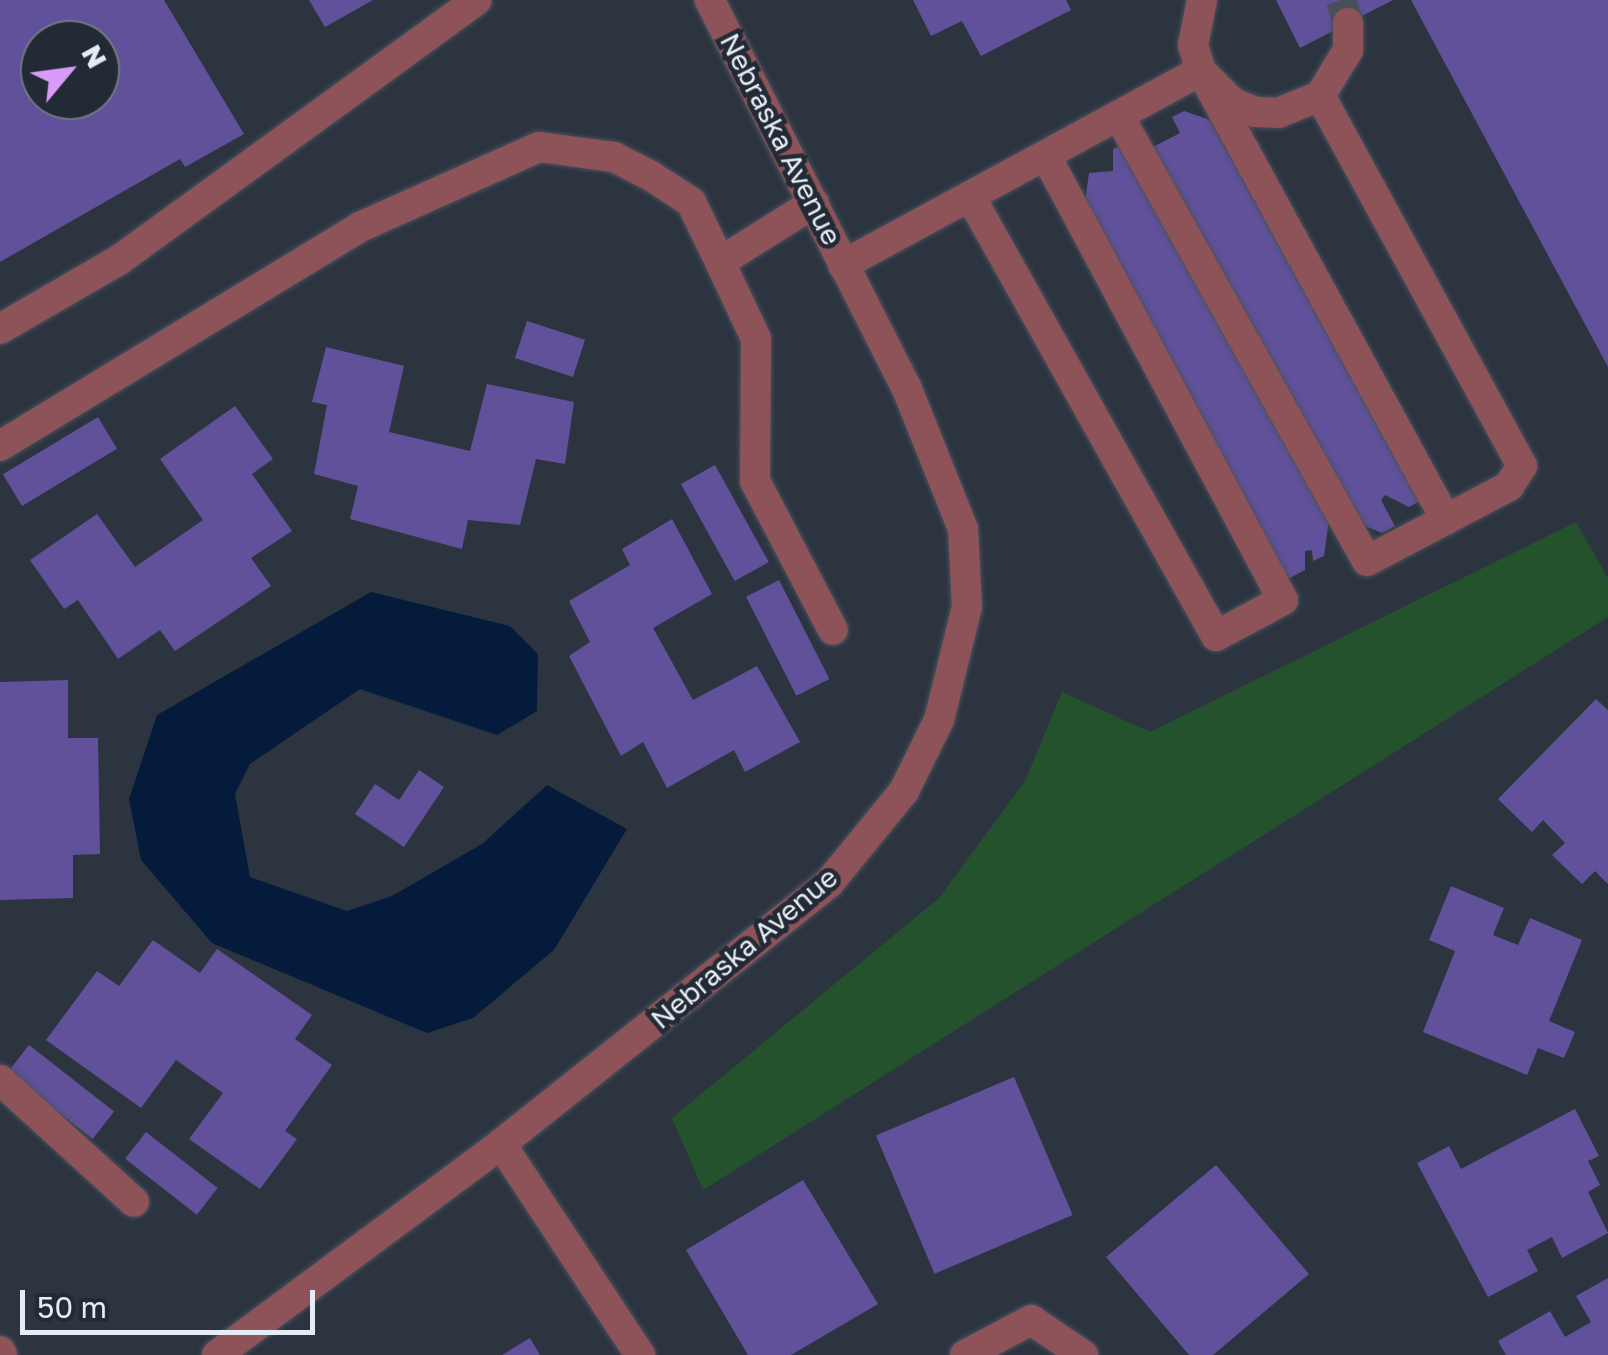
<!DOCTYPE html>
<html>
<head>
<meta charset="utf-8">
<style>
	body { margin:0 }
	#map { position:relative; width:1608px; height:1355px; overflow:hidden; background:#2c3440; font-family:"Golos Text",sans-serif }
	div>[style] { position:absolute }
	[style*='--x'] { left:calc(var(--x)*1px); top:calc(var(--y)*1px); width:calc(var(--w)*1px); rotate:calc(var(--a)*1deg) }
	.green>* { inset:0; background:#24522c }
	.water>* { inset:0; background:#041b3b }
	.building>* { inset:0; background:#60519a; transform-origin:0 0 }
	.minor-tunnel>* { height:30px; margin-top:-15px; transform-origin:0; background:repeating-linear-gradient(90deg,#48505b 0 30px,transparent 0 45px) }
	.roads { filter:drop-shadow(0 0 2px #4a515d) drop-shadow(0 0 2px #4a515d) }
	.minor>* { height:30px; margin:-15px; padding:0 15px; transform-origin:15px; border-radius:15px; background:#8e5358 }
	span { translate:-50% -50%; white-space:nowrap; text-align:center; line-height:1.15; -webkit-text-stroke:9px #222a36; paint-order:stroke }
	.street-label { font-size:28px; color:#e6ecf3 }
	.north { position:absolute; left:20px; top:20px; width:100px; height:100px; box-sizing:border-box; background:#222a36; border:2px solid #707882; border-radius:50%; rotate:61deg; font-size:28px; font-weight:700; line-height:40px; text-align:center; color:#e6ecf3 }
	.north::after { content:''; display:block; margin:auto; width:35px; height:45px; background:#d89bf8; clip-path:polygon(50% 0,100% 100%,50% 72%,0 100%) }
	.scale { position:absolute; left:20px; top:1290px; width:295px; height:45px; box-sizing:border-box; border:5px solid #e6ecf3; border-top:0; padding-left:12px; font-size:30px; line-height:35px; white-space:nowrap; color:#e6ecf3; -webkit-text-stroke:8px #222a36; paint-order:stroke }
</style>
</head>
<body>
<div id="map">
	<div class="green">
		<div style="clip-path:polygon(1576px 522px,1608px 578px,1608px 617px,703px 1190px,672px 1118px,939px 898px,1025px 781px,1062px 692px,1150px 732px)"></div>
	</div>
	<div class="water">
		<div style="clip-path:polygon(371px 592px,510px 626px,538px 654px,537px 711px,497px 735px,360px 689px,250px 764px,235px 794px,250px 877px,347px 911px,392px 896px,482px 844px,547px 785px,627px 829px,554px 950px,473px 1018px,427px 1033px,212px 943px,141px 860px,129px 799px,157px 715px)"></div>
	</div>
	<div class="building">
		<div style="clip-path:polygon(evenodd,0 0,164px 0,244px 134px,185px 167px,180px 159px,0 262px,0 0,40px 40px,100px 40px,100px 100px,40px 100px,40px 40px)"></div>
		<div style="clip-path:polygon(309px 0,373px 0,325px 27px)"></div>
		<div style="clip-path:polygon(913px 0,1066px 0,1071px 10px,981px 56px,962px 21px,931px 36px)"></div>
		<div style="clip-path:polygon(1276px 0,1393px 0,1300px 48px)"></div>
		<div style="clip-path:polygon(1411px 0,1608px 0,1608px 367px)"></div>
		<div style="clip-path:polygon(1184px 111px,1210px 120px,1420px 501px,1409px 507px,1385px 495px,1381px 500px,1395px 526px,1382px 533px,1360px 524px,1151px 148px,1180px 133px,1172px 117px)"></div>
		<div style="clip-path:polygon(1126px 143px,1329px 520px,1324px 556px,1313px 561px,1312px 550px,1305px 551px,1305px 570px,1286px 580px,1084px 209px,1089px 173px,1113px 171px,1113px 149px)"></div>
		<div style="left:527px;top:321px;width:61px;height:39px;rotate:18deg"></div>
		<div style="clip-path:polygon(326px 347px,404px 366px,389px 432px,470px 451px,487px 384px,574px 402px,565px 464px,536px 459px,520px 525px,468px 520px,462px 549px,350px 519px,358px 486px,314px 474px,327px 405px,312px 402px)"></div>
		<div style="clip-path:polygon(235px 406px,273px 459px,252px 474px,292px 531px,251px 558px,271px 586px,175px 651px,160px 630px,118px 659px,78px 600px,64px 609px,30px 560px,97px 514px,135px 567px,203px 520px,160px 459px)"></div>
		<div style="left:98px;top:417px;width:37px;height:111px;rotate:59deg"></div>
		<div style="left:715px;top:465px;width:111px;height:39px;rotate:61deg"></div>
		<div style="clip-path:polygon(672px 519px,712px 594px,653px 628px,693px 700px,757px 666px,800px 742px,745px 772px,734px 750px,667px 788px,643px 742px,621px 756px,569px 656px,590px 642px,569px 601px,630px 565px,622px 549px)"></div>
		<div style="left:779px;top:580px;width:111px;height:37px;rotate:63deg"></div>
		<div style="clip-path:polygon(68px 680px,68px 738px,98px 738px,100px 854px,73px 855px,73px 898px,0 900px,0 682px)"></div>
		<div style="clip-path:polygon(1596px 699px,1608px 710px,1608px 884px,1595px 871px,1582px 884px,1552px 855px,1565px 843px,1543px 820px,1532px 832px,1498px 799px)"></div>
		<div style="clip-path:polygon(419px 770px,444px 787px,404px 847px,355px 814px,375px 784px,399px 800px)"></div>
		<div style="clip-path:polygon(1451px 886px,1504px 908px,1493px 935px,1518px 945px,1530px 918px,1582px 940px,1549px 1021px,1575px 1032px,1564px 1058px,1538px 1048px,1527px 1075px,1423px 1032px,1455px 951px,1429px 940px)"></div>
		<div style="clip-path:polygon(153px 940px,200px 973px,217px 949px,312px 1015px,295px 1039px,332px 1065px,285px 1131px,297px 1139px,260px 1189px,189px 1139px,223px 1093px,176px 1060px,141px 1108px,46px 1040px,97px 971px,119px 986px)"></div>
		<div style="left:29px;top:1045px;width:108px;height:35px;rotate:38deg"></div>
		<div style="left:1014px;top:1077px;width:150px;height:150px;rotate:67deg"></div>
		<div style="clip-path:polygon(1575px 1109px,1599px 1156px,1588px 1161px,1600px 1185px,1588px 1192px,1608px 1233px,1562px 1258px,1552px 1237px,1527px 1250px,1538px 1271px,1488px 1297px,1417px 1163px,1449px 1146px,1461px 1169px)"></div>
		<div style="left:146px;top:1132px;width:91px;height:34px;rotate:38deg"></div>
		<div style="clip-path:polygon(1216px 1165px,1309px 1274px,1213px 1355px,1189px 1355px,1106px 1257px)"></div>
		<div style="clip-path:polygon(803px 1180px,878px 1304px,791px 1355px,748px 1355px,686px 1250px)"></div>
		<div style="clip-path:polygon(1608px 1278px,1608px 1355px,1506px 1355px,1498px 1341px,1550px 1311px,1565px 1337px,1591px 1322px,1576px 1296px)"></div>
		<div style="clip-path:polygon(530px 1338px,540px 1355px,502px 1355px)"></div>
	</div>
	<div class="minor-tunnel">
		<div style="--x:1341;--y:0;--w:24;--a:73"></div>
	</div>
	<div class="roads">
		<div class="minor">
			<div style="--x:1202;--y:0;--w:46;--a:101.3"></div>
			<div style="--x:1193;--y:45;--w:27;--a:73"></div>
			<div style="--x:1201;--y:71;--w:45;--a:45"></div>
			<div style="--x:1233;--y:103;--w:24;--a:22"></div>
			<div style="--x:1255;--y:112;--w:23;--a:2"></div>
			<div style="--x:1278;--y:113;--w:45;--a:-22"></div>
			<div style="--x:1320;--y:96;--w:54;--a:-58.7"></div>
			<div style="--x:1348;--y:50;--w:27;--a:-90"></div>
			<div style="--x:1119;--y:116;--w:509;--a:60.87"></div>
			<div style="--x:1367;--y:561;--w:161;--a:-27.8"></div>
			<div style="--x:1509;--y:486;--w:24;--a:-57"></div>
			<div style="--x:1522;--y:466;--w:422;--a:-118.6"></div>
			<div style="--x:970;--y:196;--w:504;--a:60.79"></div>
			<div style="--x:1216;--y:636;--w:76;--a:-28.2"></div>
			<div style="--x:1283;--y:600;--w:503;--a:-118.09"></div>
			<div style="--x:720;--y:262;--w:85;--a:64.9"></div>
			<div style="--x:756;--y:339;--w:142;--a:90.4"></div>
			<div style="--x:755;--y:481;--w:168;--a:62.4"></div>
			<div style="--x:843;--y:265;--w:407;--a:-28.5"></div>
			<div style="--x:1201;--y:71;--w:511;--a:61.38"></div>
			<div style="--x:0;--y:329;--w:138;--a:-30.1"></div>
			<div style="--x:119;--y:260;--w:442;--a:-36"></div>
			<div style="--x:0;--y:446;--w:421;--a:-31.3"></div>
			<div style="--x:360;--y:227;--w:196;--a:-24.1"></div>
			<div style="--x:539;--y:147;--w:76;--a:7.6"></div>
			<div style="--x:614;--y:157;--w:42;--a:27.2"></div>
			<div style="--x:651;--y:176;--w:48;--a:33"></div>
			<div style="--x:691;--y:202;--w:67;--a:64.2"></div>
			<div style="--x:720;--y:262;--w:111;--a:-32.1"></div>
			<div style="--x:0;--y:1080;--w:181;--a:42.3"></div>
			<div style="--x:501;--y:1144;--w:253;--a:56.6"></div>
			<div style="--x:0;--y:1351;--w:4;--a:63"></div>
			<div style="--x:217;--y:1355;--w:354;--a:-36.6"></div>
			<div style="--x:501;--y:1144;--w:419;--a:-38.5"></div>
			<div style="--x:829;--y:883;--w:119;--a:-50.8"></div>
			<div style="--x:904;--y:791;--w:79;--a:-63.8"></div>
			<div style="--x:939;--y:720;--w:116;--a:-76.1"></div>
			<div style="--x:967;--y:607;--w:78;--a:-92.9"></div>
			<div style="--x:963;--y:529;--w:151;--a:-111.8"></div>
			<div style="--x:907;--y:389;--w:436;--a:-116.9"></div>
			<div style="--x:965;--y:1355;--w:75;--a:-27.9"></div>
			<div style="--x:1031;--y:1320;--w:63;--a:33.9"></div>
		</div>
	</div>
	<div class="street-label">
		<span style="left:781px;top:139px;rotate:63deg">Nebraska Avenue</span>
		<span style="left:744px;top:948px;rotate:-40deg">Nebraska Avenue</span>
	</div>
	<div class="north">N</div>
	<div class="scale">50 m</div>
</div>
</body>
</html>
